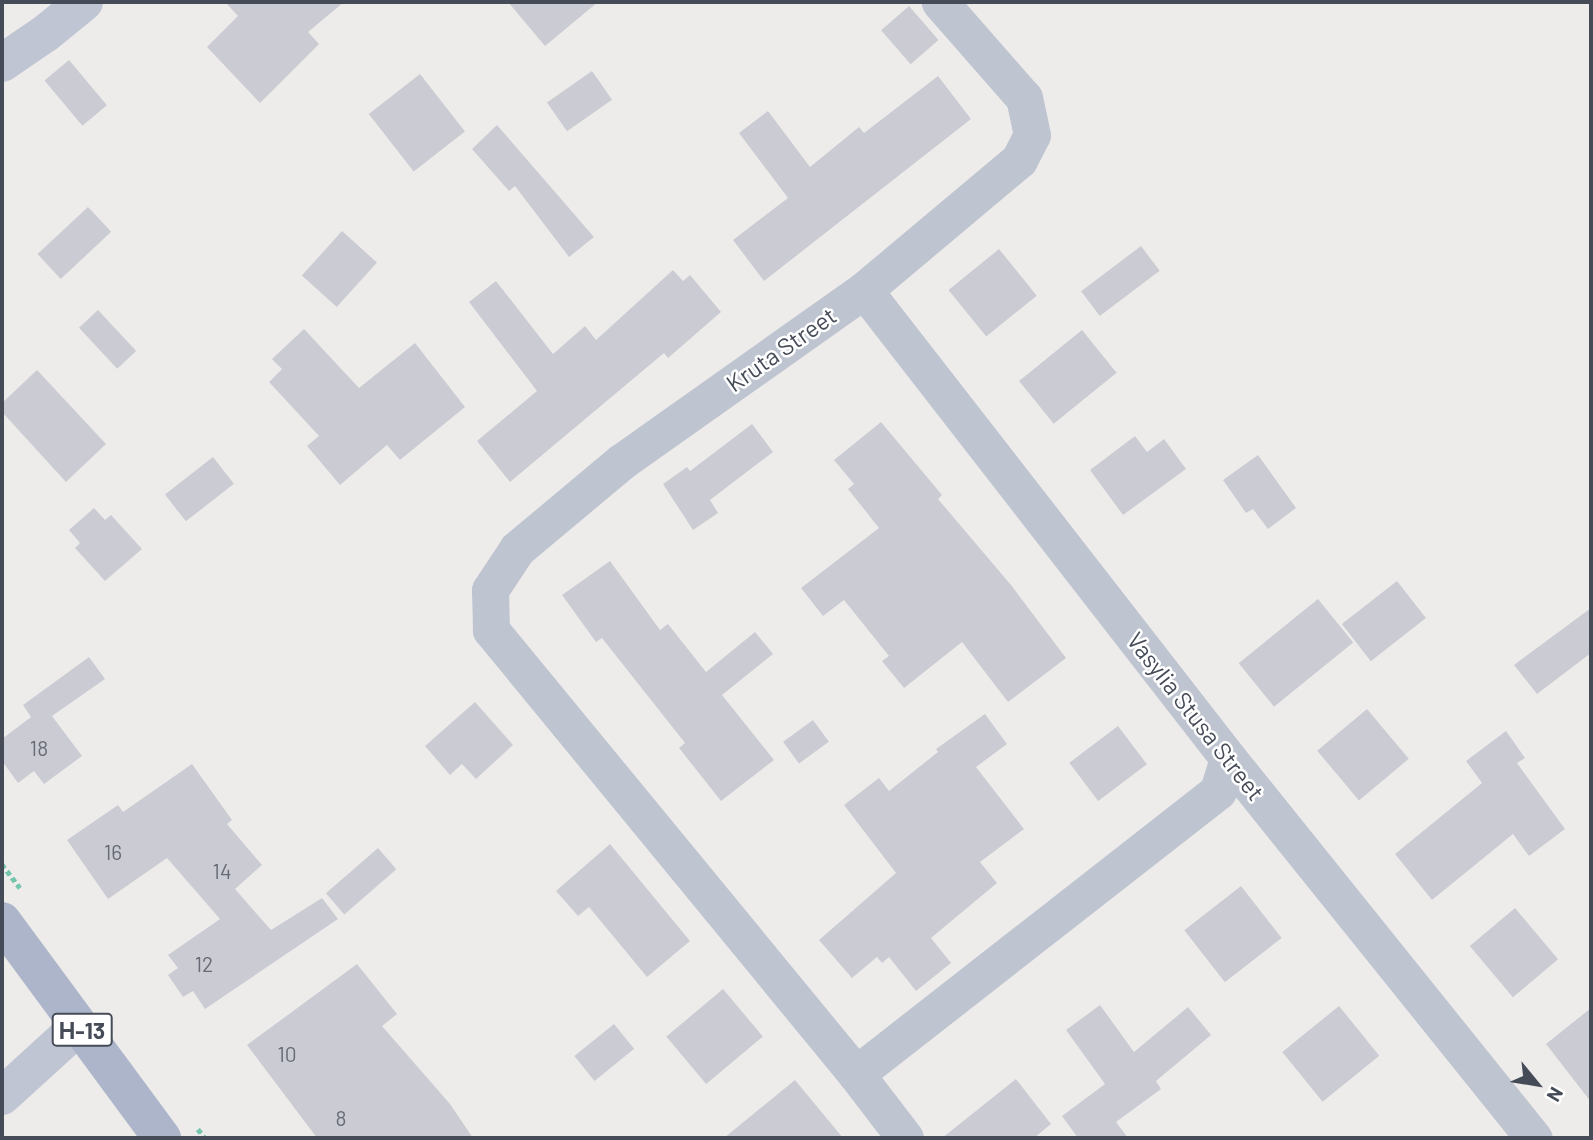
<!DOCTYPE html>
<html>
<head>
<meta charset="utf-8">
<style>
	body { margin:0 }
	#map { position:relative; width:1593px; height:1140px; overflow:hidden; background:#eeeceb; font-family:Barlow,sans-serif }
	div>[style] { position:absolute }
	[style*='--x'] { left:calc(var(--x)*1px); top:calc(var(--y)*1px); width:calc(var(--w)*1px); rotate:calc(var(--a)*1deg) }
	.building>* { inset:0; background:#cbccd3; transform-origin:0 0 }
	.path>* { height:4.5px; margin-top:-2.25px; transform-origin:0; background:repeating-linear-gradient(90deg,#76c5ad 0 5px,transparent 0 8.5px) }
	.street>* { height:37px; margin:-18.5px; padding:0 18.5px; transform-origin:18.5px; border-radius:18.5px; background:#bfc5d0 }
	.secondary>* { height:38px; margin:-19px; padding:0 19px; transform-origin:19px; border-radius:19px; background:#bfc5d3 }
	.primary>* { height:38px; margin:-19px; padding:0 19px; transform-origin:19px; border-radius:19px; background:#acb5c9 }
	span { translate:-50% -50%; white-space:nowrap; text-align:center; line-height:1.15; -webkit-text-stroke:5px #fff; paint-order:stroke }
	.number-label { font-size:21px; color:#666b76 }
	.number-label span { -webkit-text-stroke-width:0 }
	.shield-label span { padding:2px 5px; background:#fff; border:2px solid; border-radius:5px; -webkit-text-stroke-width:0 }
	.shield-label { font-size:23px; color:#454b57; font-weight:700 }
	.street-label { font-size:24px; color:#454b57 }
	.frame { position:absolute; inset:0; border:4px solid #454b57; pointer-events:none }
	.north { position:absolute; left:1502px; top:1049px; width:70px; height:70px; -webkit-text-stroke:5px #fff; paint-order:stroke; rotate:120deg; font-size:19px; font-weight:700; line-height:28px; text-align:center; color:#454b57 }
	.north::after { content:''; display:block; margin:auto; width:24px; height:32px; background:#454b57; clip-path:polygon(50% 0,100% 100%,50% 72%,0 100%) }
</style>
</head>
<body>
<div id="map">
	<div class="building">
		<div style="clip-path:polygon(225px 2px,344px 2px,308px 32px,319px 44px,260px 103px,207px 47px,238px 16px)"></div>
		<div style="clip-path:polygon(508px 2px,598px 2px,545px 46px)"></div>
		<div style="left:909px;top:6px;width:45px;height:37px;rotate:49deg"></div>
		<div style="left:69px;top:60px;width:59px;height:32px;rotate:50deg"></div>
		<div style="left:592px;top:71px;width:35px;height:55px;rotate:55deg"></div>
		<div style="left:420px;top:74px;width:73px;height:65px;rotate:52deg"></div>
		<div style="clip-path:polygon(938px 76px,971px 119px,764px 281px,733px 240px,788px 198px,739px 133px,768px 111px,810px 167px,859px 127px,864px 133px)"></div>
		<div style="clip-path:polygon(497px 125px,594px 237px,569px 257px,515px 186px,509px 191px,472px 149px)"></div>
		<div style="left:88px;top:207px;width:34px;height:69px;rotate:47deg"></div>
		<div style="left:342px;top:231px;width:47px;height:60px;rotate:42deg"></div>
		<div style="left:1141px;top:246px;width:31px;height:75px;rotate:53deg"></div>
		<div style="left:999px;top:249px;width:60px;height:65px;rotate:51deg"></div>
		<div style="clip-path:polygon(673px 270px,683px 281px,690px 275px,721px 312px,668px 358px,664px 353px,510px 482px,477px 441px,537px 391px,469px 302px,496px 281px,553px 354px,585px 326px,596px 340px)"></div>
		<div style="left:98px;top:310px;width:56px;height:26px;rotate:47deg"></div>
		<div style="clip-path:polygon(304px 329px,359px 388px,415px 343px,465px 407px,400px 460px,387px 445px,340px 485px,307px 446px,319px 436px,269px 382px,282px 369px,272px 359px)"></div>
		<div style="left:1082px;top:330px;width:55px;height:81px;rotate:51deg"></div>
		<div style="clip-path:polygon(37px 370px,106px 444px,66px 482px,2px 412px,2px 403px)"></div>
		<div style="clip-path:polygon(881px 422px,942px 495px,938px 499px,1011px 585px,1066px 658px,1008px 702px,962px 642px,904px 688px,882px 661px,889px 656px,844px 600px,823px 616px,801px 588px,879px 528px,848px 489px,854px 484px,834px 460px)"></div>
		<div style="clip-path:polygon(752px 424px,773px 452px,710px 500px,718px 513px,693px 530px,663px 484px,687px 467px,690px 471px)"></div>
		<div style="clip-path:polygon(1135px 436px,1147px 452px,1164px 439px,1186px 469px,1123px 515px,1090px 470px)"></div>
		<div style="clip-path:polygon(1258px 455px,1296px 508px,1268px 529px,1253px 509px,1246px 513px,1223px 480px)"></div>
		<div style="left:213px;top:457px;width:34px;height:61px;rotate:52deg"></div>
		<div style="clip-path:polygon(94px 508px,105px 520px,111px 515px,142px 549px,105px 581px,75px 548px,80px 543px,69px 530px)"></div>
		<div style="clip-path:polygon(610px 561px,660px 630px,668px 624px,706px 672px,755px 632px,773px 654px,722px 695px,774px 760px,721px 801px,679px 748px,685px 743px,602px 638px,596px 642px,562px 595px)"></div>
		<div style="left:1397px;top:581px;width:47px;height:70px;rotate:52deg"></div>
		<div style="left:1318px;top:599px;width:56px;height:102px;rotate:51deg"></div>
		<div style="clip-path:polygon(1591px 608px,1591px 653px,1537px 694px,1514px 665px)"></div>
		<div style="clip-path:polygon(89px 657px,105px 679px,52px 716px,82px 756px,44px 784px,34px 771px,18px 783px,2px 761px,2px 739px,31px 717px,23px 705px)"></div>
		<div style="clip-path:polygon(475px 702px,513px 745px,476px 779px,462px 764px,450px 775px,425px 746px)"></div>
		<div style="left:1367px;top:709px;width:65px;height:65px;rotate:50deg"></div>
		<div style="clip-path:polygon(985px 714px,1007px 744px,976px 767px,1024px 829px,980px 862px,997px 883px,931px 938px,951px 963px,916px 991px,889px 957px,882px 963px,877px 957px,852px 978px,819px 940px,896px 873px,844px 805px,879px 778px,889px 791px,938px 752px,936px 749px)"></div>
		<div style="left:813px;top:720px;width:27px;height:37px;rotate:54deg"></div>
		<div style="left:1118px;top:726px;width:48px;height:61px;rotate:53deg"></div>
		<div style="clip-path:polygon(1506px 731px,1525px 758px,1517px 763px,1565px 829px,1529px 856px,1513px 834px,1432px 900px,1395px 854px,1482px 783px,1466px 761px)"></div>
		<div style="clip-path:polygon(192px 764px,232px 820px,227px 824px,262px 865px,235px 889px,271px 930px,322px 898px,338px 919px,205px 1009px,193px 991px,183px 997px,168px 975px,178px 968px,168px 955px,220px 919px,167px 858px,108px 899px,67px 840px,118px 805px,123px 812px)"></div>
		<div style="clip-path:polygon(610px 844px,690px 941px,647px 977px,589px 907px,578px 916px,556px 891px)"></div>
		<div style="left:378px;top:848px;width:28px;height:69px;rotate:49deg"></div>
		<div style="left:1241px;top:886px;width:66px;height:72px;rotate:52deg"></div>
		<div style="left:1515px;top:908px;width:67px;height:59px;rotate:50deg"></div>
		<div style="clip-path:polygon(357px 964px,397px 1014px,382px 1026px,450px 1104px,473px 1138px,317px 1138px,247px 1045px)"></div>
		<div style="left:723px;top:989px;width:62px;height:74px;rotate:50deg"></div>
		<div style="clip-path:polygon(1100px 1005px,1134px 1052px,1188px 1007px,1211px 1035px,1156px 1081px,1161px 1089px,1116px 1122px,1128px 1138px,1078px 1138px,1062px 1116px,1105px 1084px,1066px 1030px)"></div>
		<div style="left:1339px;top:1006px;width:64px;height:73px;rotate:51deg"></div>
		<div style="clip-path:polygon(1591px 1008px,1591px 1102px,1546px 1044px)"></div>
		<div style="left:614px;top:1024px;width:32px;height:51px;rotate:51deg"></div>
		<div style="clip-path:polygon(1016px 1079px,1051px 1124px,1034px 1138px,942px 1138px)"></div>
		<div style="clip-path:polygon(795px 1080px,843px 1138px,724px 1138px)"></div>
	</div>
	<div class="path">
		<div style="--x:2;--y:864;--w:30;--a:53"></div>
		<div style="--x:198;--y:1129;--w:11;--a:52"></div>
	</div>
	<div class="street">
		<div style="--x:864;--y:290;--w:593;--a:52.13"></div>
		<div style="--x:1228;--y:758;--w:488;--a:51.2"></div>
		<div style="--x:856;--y:1074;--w:459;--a:-38"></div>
		<div style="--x:1218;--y:791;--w:34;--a:-73"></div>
		<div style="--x:905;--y:1138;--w:81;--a:-127.4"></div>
		<div style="--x:856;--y:1074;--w:575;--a:-129.42"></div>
		<div style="--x:491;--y:630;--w:40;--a:-91.4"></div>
		<div style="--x:490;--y:590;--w:49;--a:-56.6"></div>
		<div style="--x:517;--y:549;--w:136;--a:-39.9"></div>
		<div style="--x:621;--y:462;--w:298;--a:-35.3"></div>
		<div style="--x:864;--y:290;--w:202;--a:-40"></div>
		<div style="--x:1019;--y:160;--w:28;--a:-63"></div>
		<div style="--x:1032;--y:135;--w:38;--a:-102"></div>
		<div style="--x:1024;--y:98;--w:128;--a:-131.2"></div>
	</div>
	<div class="secondary">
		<div style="--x:2;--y:63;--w:53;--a:-34.3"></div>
		<div style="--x:46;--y:33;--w:49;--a:-39.2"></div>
		<div style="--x:2;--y:1096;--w:104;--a:-42.3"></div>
	</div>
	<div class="primary">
		<div style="--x:2;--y:921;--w:270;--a:53.6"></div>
	</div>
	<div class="number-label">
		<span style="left:39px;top:748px">18</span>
		<span style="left:113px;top:852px">16</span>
		<span style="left:222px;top:871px">14</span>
		<span style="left:204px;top:964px">12</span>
		<span style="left:287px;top:1054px">10</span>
		<span style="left:341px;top:1118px">8</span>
	</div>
	<div class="shield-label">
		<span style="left:82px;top:1030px">Н-13</span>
	</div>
	<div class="street-label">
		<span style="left:781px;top:349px;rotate:-35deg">Kruta Street</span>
		<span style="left:1196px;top:716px;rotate:52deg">Vasylia Stusa Street</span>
	</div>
	<div class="frame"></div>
	<div class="north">N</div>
</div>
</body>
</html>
